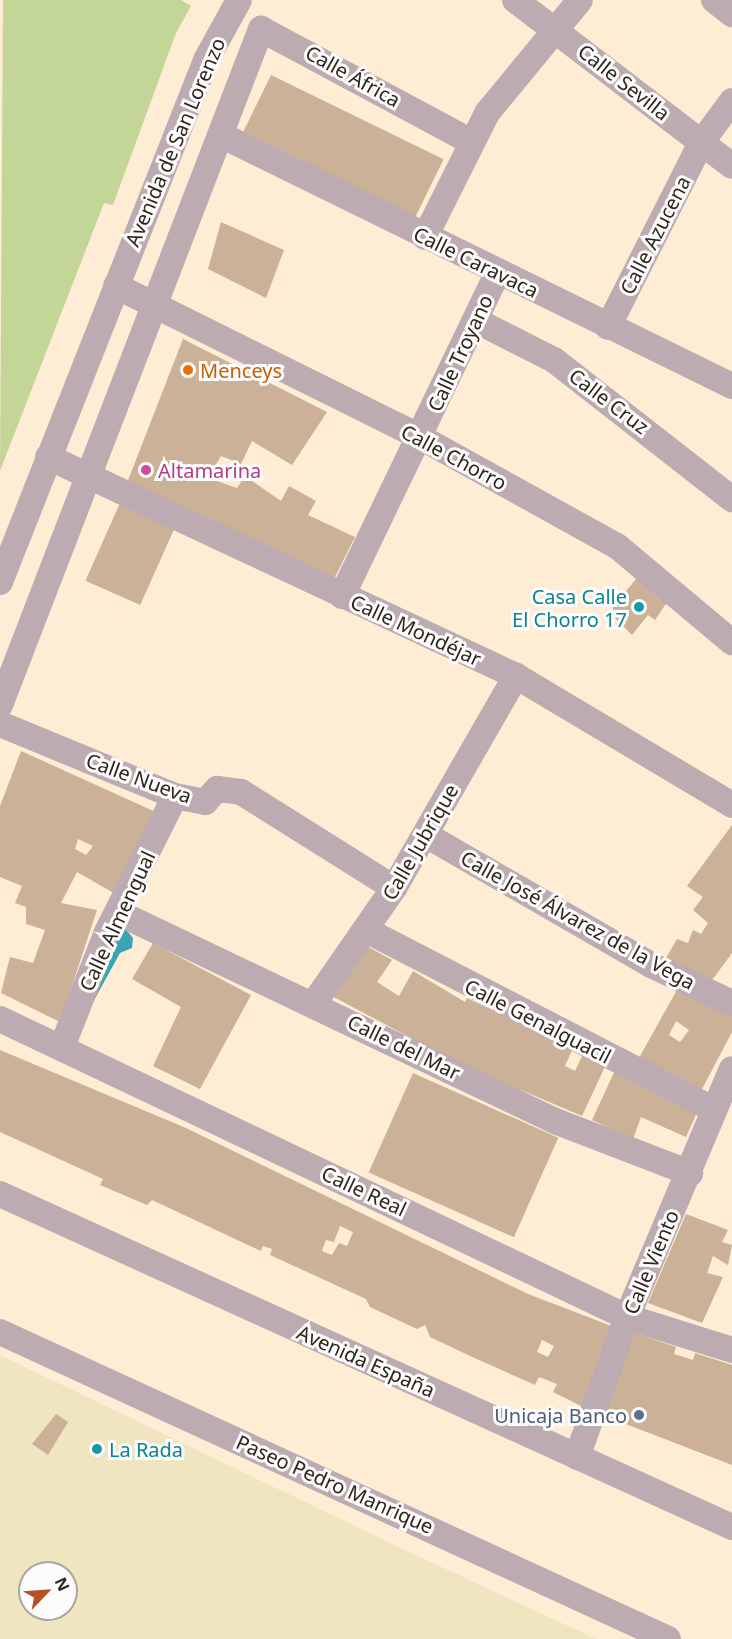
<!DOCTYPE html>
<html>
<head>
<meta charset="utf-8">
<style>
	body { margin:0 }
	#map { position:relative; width:732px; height:1639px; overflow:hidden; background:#feecd5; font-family:"Noto Sans",sans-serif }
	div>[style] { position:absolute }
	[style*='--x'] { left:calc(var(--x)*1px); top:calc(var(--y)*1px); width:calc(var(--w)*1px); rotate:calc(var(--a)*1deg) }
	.green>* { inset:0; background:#c3d698 }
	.sand>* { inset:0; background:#efe5c0 }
	.water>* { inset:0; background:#3ba4b4 }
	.building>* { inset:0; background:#cab198; transform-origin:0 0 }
	.street>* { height:26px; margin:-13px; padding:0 13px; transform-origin:13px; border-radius:13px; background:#bcabb1 }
	.dots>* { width:16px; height:16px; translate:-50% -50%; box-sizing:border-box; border:3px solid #fcfcfc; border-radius:50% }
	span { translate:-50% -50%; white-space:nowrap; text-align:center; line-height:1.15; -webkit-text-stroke:6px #fcfcfc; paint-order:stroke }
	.street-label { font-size:20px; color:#2e251b }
	.food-label { font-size:20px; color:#c56008 }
	.left { translate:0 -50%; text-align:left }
	.hotel-label { font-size:20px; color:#b23c85 }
	.culture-label { font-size:20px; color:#0d838f }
	.right { translate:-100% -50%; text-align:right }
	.service-label { font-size:20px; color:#4e5e75 }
	.north { position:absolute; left:18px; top:1561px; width:60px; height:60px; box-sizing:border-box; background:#fcfcfc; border:2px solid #aaa6a2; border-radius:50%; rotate:65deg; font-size:16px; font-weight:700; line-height:24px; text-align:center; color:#2e251b }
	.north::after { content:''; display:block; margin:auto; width:21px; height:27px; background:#b64f25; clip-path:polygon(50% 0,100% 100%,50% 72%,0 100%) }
</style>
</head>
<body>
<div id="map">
	<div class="green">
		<div style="clip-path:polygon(3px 0,181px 0,191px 6px,176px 33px,113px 205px,104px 203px,0 471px)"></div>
	</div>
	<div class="sand">
		<div style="clip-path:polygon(evenodd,0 1355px,388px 1542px,596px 1639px,0 1639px,0 1355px,30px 1573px,66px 1573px,66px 1609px,30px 1609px,30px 1573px)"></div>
	</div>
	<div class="water">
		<div style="clip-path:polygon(124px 927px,133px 938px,132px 948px,120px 953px,93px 1002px,110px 939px)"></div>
	</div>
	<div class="building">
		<div style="left:271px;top:75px;width:192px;height:69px;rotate:26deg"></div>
		<div style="clip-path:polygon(221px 222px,284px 250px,266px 298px,208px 269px)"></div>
		<div style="clip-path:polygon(183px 339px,327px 412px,292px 465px,252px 441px,241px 464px,221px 456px,215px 466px,222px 470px,217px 481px,237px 488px,245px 476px,281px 501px,289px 486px,316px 501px,308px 515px,355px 537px,332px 583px,127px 483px)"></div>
		<div style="left:120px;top:503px;width:60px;height:85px;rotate:24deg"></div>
		<div style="clip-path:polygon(640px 574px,670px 598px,655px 620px,648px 615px,632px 635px,609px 612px)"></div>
		<div style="clip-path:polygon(evenodd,21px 751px,158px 813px,119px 896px,77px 872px,61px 903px,97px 910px,60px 1022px,1px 993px,10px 957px,33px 963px,45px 930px,26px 924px,26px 907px,15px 903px,22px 886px,0 877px,0 806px,21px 751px,78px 839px,93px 846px,86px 855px,75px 849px,78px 839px)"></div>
		<div style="clip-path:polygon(732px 825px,732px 953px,710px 983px,666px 958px,677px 939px,688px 943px,693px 930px,701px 934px,708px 923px,693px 910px,703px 897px,687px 886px)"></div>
		<div style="clip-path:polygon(153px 943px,251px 995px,200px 1089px,153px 1066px,181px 1007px,132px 979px)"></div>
		<div style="clip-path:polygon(363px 944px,392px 960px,377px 982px,399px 996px,413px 971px,465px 1002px,467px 998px,573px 1048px,565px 1066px,575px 1071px,584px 1052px,608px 1060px,582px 1116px,521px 1090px,518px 1095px,330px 995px)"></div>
		<div style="clip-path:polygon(evenodd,678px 988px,732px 1014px,732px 1032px,700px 1093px,639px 1058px,678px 988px,676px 1021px,689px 1030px,680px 1042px,669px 1035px,676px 1021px)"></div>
		<div style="clip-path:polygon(evenodd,0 1050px,186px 1128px,528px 1294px,614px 1327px,583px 1407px,553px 1392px,557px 1384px,539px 1377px,535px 1385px,468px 1355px,430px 1337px,425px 1325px,417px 1329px,370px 1307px,366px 1299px,270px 1255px,272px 1249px,263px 1246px,261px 1251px,152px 1200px,147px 1205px,100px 1185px,103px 1179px,0 1132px,0 1050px,340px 1226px,353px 1232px,347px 1246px,339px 1243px,332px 1255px,322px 1251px,326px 1240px,334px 1242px,340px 1226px,0 1050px,542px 1340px,554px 1346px,548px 1357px,537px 1352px,542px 1340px)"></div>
		<div style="clip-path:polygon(617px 1066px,698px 1110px,686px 1137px,641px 1117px,633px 1139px,592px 1120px)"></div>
		<div style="left:413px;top:1073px;width:159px;height:109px;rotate:24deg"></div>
		<div style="clip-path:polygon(686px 1214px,728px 1230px,722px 1242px,732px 1245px,728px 1265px,713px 1256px,707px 1273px,723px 1277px,702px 1323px,648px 1303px)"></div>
		<div style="clip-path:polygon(635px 1333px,676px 1347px,674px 1354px,693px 1360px,695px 1353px,732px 1365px,732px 1465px,600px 1414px)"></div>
		<div style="clip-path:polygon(56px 1414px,68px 1422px,48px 1455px,32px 1444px)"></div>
	</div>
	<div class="street">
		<div style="--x:515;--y:0;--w:273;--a:37.4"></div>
		<div style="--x:714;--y:0;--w:23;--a:38"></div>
		<div style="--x:261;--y:29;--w:239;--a:28.2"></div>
		<div style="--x:221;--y:135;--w:569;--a:26.16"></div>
		<div style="--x:425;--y:237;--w:139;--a:-63.4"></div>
		<div style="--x:487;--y:113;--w:146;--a:-50.5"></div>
		<div style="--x:116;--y:286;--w:339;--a:26.4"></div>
		<div style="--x:420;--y:437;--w:225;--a:29"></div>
		<div style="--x:617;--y:546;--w:150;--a:39.9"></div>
		<div style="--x:475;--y:320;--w:89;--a:26.9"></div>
		<div style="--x:554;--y:360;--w:226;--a:38"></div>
		<div style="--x:608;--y:327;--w:206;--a:-63.2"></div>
		<div style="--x:701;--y:143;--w:52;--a:-53.6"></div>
		<div style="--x:48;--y:457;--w:517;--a:25.08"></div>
		<div style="--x:516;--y:676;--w:252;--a:30.8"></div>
		<div style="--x:0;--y:582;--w:561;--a:-68.46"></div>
		<div style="--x:206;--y:60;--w:68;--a:-61.2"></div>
		<div style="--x:342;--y:596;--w:360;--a:-64.3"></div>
		<div style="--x:0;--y:705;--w:725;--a:-68.89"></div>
		<div style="--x:0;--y:724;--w:189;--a:22.4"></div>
		<div style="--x:175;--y:796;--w:31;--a:11"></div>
		<div style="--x:205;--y:802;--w:18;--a:-47"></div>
		<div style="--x:217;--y:789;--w:24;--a:7"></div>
		<div style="--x:241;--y:792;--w:181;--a:32.1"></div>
		<div style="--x:426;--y:835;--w:260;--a:30"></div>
		<div style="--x:651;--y:965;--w:89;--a:25.1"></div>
		<div style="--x:121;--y:914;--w:481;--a:25.5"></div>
		<div style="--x:555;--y:1121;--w:145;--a:21.1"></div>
		<div style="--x:366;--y:930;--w:388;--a:27.3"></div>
		<div style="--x:314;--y:1003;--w:140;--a:-55.2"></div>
		<div style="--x:394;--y:888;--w:245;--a:-60.1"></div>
		<div style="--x:0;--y:1019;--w:694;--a:25.42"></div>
		<div style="--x:627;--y:1317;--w:110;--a:17.4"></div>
		<div style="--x:62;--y:1047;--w:123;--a:-68.6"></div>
		<div style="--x:107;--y:932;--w:152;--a:-63.4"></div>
		<div style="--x:0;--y:1194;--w:804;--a:24.46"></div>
		<div style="--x:0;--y:1332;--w:735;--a:24.68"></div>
		<div style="--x:577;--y:1457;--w:149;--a:-70.3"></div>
		<div style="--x:627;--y:1317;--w:269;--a:-67.1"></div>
	</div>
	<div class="dots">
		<div style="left:188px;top:370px;background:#e8710a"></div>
		<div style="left:146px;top:470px;background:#d1479c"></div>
		<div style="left:639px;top:607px;background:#0f9aa8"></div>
		<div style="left:639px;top:1415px;background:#5c6f8a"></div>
		<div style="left:97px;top:1449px;background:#0f9aa8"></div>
	</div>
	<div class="street-label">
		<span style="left:353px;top:76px;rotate:29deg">Calle África</span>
		<span style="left:624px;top:82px;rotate:38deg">Calle Sevilla</span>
		<span style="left:175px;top:142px;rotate:-67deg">Avenida de San Lorenzo</span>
		<span style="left:655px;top:235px;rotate:-63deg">Calle Azucena</span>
		<span style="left:476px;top:262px;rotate:26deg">Calle Caravaca</span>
		<span style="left:460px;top:353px;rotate:-65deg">Calle Troyano</span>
		<span style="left:609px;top:401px;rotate:37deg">Calle Cruz</span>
		<span style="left:454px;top:457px;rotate:28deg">Calle Chorro</span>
		<span style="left:416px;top:630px;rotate:25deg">Calle Mondéjar</span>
		<span style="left:139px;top:778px;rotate:20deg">Calle Nueva</span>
		<span style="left:420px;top:842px;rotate:-60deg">Calle Jubrique</span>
		<span style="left:578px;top:920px;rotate:29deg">Calle José Álvarez de la Vega</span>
		<span style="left:117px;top:921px;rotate:-65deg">Calle Almengual</span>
		<span style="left:538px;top:1021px;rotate:27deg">Calle Genalguacil</span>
		<span style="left:404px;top:1047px;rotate:26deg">Calle del Mar</span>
		<span style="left:364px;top:1191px;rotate:25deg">Calle Real</span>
		<span style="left:651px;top:1262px;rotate:-67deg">Calle Viento</span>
		<span style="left:366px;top:1361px;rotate:24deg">Avenida España</span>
		<span style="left:335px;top:1484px;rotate:24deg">Paseo Pedro Manrique</span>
	</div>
	<div class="food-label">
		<span class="left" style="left:200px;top:370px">Menceys</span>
	</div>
	<div class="hotel-label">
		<span class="left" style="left:158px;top:470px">Altamarina</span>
	</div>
	<div class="culture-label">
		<span class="right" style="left:627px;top:608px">Casa Calle<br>El Chorro 17</span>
		<span class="left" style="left:109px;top:1449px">La Rada</span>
	</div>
	<div class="service-label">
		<span class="right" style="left:627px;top:1415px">Unicaja Banco</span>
	</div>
	<div class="north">N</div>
</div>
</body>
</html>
